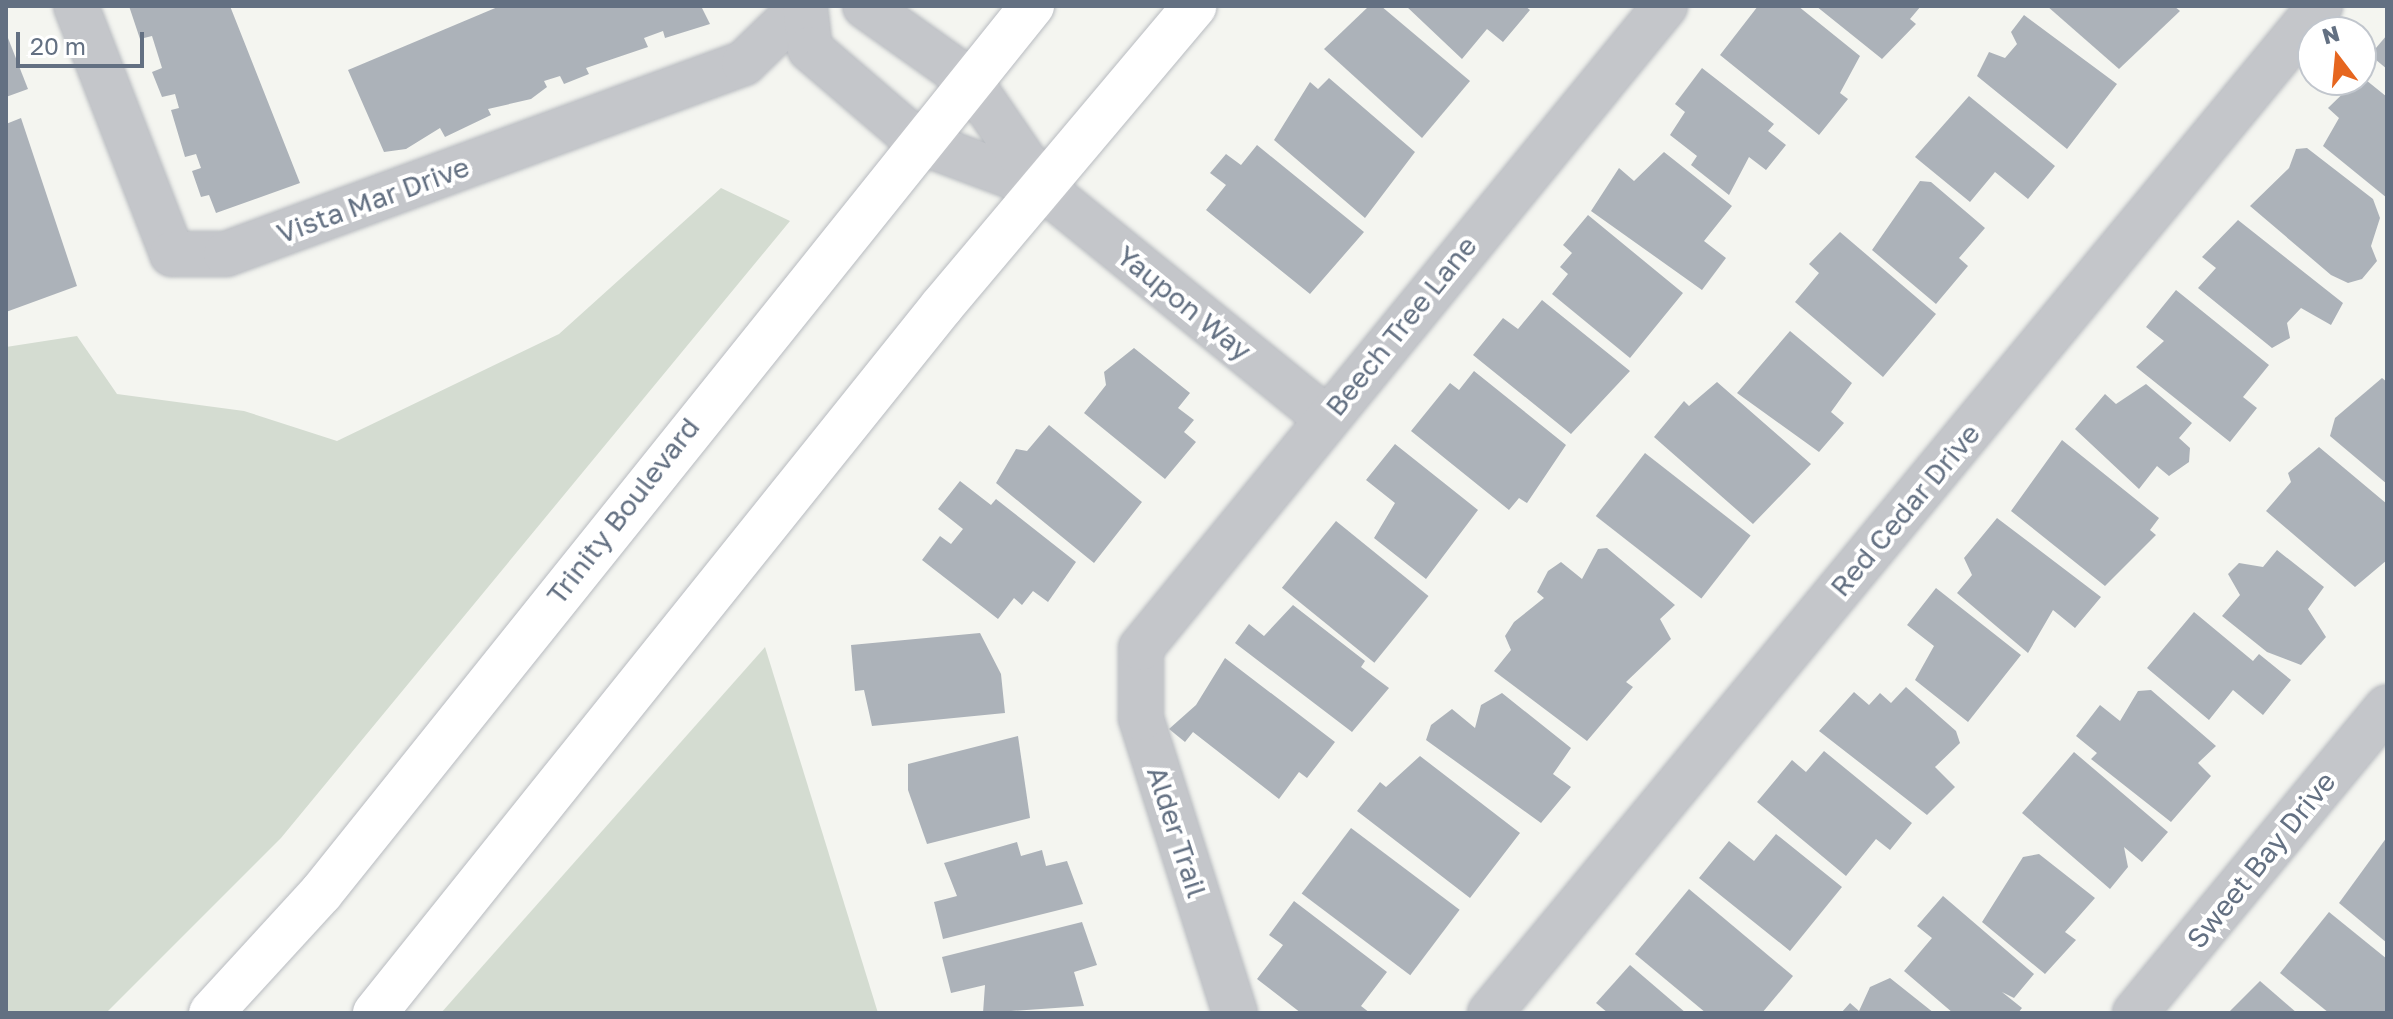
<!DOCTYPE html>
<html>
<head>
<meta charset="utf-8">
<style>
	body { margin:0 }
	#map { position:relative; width:2393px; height:1019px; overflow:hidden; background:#f4f5f0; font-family:"Golos Text",sans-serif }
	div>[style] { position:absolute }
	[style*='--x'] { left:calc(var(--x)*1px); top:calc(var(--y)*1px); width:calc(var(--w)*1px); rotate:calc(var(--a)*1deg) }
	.green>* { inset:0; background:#d4dcd1 }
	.building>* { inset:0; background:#acb2b9; transform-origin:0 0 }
	.roads { filter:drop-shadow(0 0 2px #b8bbc0) drop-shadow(0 0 2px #b8bbc0) }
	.minor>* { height:44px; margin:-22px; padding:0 22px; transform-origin:22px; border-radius:22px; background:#c4c6ca }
	.secondary>* { height:44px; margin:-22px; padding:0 22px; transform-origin:22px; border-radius:22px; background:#fff }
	span { translate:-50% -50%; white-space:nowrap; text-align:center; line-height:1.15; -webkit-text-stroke:8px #fff; paint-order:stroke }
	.street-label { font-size:28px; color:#637082 }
	.frame { position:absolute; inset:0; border:8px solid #637082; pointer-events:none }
	.north { position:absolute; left:2297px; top:16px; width:80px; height:80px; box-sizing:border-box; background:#fff; border:2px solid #c1c6cd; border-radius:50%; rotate:344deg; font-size:22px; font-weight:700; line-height:32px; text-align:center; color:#637082 }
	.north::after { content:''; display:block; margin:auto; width:28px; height:36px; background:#e6661f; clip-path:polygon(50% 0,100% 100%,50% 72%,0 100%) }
	.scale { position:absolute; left:16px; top:32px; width:128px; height:36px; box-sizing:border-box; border:4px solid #637082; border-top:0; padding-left:10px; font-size:24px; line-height:28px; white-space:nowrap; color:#637082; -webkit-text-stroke:6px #fff; paint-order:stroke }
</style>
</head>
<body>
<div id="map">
	<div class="green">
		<div style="clip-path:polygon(721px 188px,790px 221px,281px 838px,106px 1013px,6px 1013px,6px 347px,77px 336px,117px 394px,244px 411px,337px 441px,559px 334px)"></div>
		<div style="clip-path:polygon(765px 647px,878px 1013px,441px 1013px)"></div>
	</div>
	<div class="building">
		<div style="clip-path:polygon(129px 6px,230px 6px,300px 183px,216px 213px,209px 195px,201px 197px,192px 171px,201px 168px,196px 154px,185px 157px,171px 110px,179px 108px,175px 94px,162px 97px,152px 72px,162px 68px,152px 36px,140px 39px)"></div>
		<div style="clip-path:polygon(500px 6px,701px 6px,710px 24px,665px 38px,663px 31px,644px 38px,648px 47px,586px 68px,589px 74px,564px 84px,560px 76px,544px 81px,547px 87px,531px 99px,488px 109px,491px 115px,445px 137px,440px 128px,406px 149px,384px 152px,348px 70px)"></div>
		<div style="clip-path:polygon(1369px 6px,1381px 6px,1470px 81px,1422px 138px,1324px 49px)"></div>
		<div style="clip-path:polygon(1406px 6px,1525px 6px,1530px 10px,1503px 42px,1487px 29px,1462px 59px)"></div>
		<div style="clip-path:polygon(1758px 6px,1798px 6px,1860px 56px,1840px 93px,1848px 99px,1819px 135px,1720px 55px)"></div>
		<div style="clip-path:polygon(1816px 6px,1921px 6px,1910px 19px,1916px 24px,1882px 59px)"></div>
		<div style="clip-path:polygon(2047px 6px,2174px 6px,2180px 11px,2119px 69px)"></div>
		<div style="clip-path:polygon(2024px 15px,2117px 84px,2067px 149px,1977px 76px,1989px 52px,2005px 58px,2017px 44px,2011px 32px)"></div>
		<div style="clip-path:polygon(6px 33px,28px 89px,6px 97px)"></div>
		<div style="clip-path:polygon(2387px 35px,2387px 69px,2370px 55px)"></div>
		<div style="clip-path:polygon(1702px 68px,1774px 124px,1768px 131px,1786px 145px,1766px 170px,1749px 157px,1729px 195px,1691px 165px,1697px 156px,1670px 135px,1685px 112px,1675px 104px)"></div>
		<div style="clip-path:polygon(2361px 76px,2387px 97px,2387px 198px,2323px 146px,2339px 118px,2328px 108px)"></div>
		<div style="clip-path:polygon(1329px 78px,1415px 152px,1365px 218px,1274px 140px,1310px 82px,1318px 89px)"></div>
		<div style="clip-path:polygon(1969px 96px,2055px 166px,2028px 199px,1995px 172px,1970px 202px,1915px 157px)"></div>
		<div style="clip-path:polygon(21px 118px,77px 286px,6px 312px,6px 124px)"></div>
		<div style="clip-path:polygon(1257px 145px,1364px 232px,1310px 294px,1206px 210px,1226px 185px,1210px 173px,1226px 154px,1241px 165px)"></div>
		<div style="clip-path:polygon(2307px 148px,2373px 199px,2380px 218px,2371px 246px,2377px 261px,2362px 279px,2348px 283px,2331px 275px,2250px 206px,2289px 168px,2296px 149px)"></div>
		<div style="clip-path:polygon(1664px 152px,1732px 206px,1704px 241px,1726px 258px,1702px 290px,1591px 211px,1619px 168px,1634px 181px)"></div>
		<div style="clip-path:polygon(1920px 181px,1931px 182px,1985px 228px,1959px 258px,1968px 266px,1936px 304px,1872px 250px)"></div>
		<div style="clip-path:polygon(1588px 215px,1683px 293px,1630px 358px,1552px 294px,1568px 274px,1560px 267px,1572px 253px,1563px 245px)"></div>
		<div style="clip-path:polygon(2238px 220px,2343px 303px,2331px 325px,2301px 308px,2287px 323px,2290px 338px,2272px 348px,2198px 288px,2216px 268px,2202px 257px)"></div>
		<div style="clip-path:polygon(1840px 232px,1936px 314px,1883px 377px,1795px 302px,1819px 273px,1809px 264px)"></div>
		<div style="clip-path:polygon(2176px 290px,2269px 365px,2243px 397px,2257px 408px,2230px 442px,2136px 367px,2164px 341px,2146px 327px)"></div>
		<div style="clip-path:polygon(1542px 300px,1630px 371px,1571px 434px,1473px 355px,1503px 318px,1518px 329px)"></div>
		<div style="clip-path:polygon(1790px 331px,1852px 383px,1831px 412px,1844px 423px,1819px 452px,1737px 393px)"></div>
		<div style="clip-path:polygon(1134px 348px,1190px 393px,1178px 408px,1194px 420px,1184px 432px,1196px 442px,1165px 479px,1084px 413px,1106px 385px,1104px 372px)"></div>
		<div style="clip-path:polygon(1474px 371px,1566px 445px,1527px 503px,1519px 498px,1509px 510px,1411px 431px,1450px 383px,1459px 390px)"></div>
		<div style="clip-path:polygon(2382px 378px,2387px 382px,2387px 484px,2330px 436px,2335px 418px)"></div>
		<div style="clip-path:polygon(1717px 382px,1811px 464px,1753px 524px,1654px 437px,1684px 401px,1689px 406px)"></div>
		<div style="clip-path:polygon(2146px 384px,2192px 423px,2179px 438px,2190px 448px,2189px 462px,2169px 476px,2157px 466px,2139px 489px,2075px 429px,2105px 394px,2116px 404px)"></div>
		<div style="clip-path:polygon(1049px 425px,1142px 502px,1094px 563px,996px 483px,1016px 449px,1027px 451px)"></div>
		<div style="clip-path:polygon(2062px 440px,2159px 518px,2150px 530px,2156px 535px,2105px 586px,2011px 511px)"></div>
		<div style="clip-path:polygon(1395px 444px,1478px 510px,1426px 579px,1374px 538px,1395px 503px,1366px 480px)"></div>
		<div style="clip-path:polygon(2319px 447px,2387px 504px,2387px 560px,2355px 587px,2266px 511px,2291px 482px,2288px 473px)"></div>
		<div style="left:1645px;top:453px;width:134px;height:80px;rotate:38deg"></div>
		<div style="clip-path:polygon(960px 481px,991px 505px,996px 499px,1076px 562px,1048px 602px,1033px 591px,1022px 605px,1014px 598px,998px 619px,922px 560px,940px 536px,951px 544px,963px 529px,938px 509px)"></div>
		<div style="clip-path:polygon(1997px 518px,2101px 597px,2075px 628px,2053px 610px,2028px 653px,1957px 593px,1972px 575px,1964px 558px)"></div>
		<div style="left:1336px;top:521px;width:119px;height:86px;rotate:39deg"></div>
		<div style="clip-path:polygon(1607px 548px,1675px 605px,1660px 619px,1671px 639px,1626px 682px,1633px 687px,1587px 741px,1494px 671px,1511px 650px,1505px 636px,1514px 622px,1544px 598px,1537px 592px,1548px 571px,1561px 562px,1582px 579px,1598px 549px)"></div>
		<div style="clip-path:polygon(2277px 550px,2324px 587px,2308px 609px,2326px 637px,2301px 665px,2267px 652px,2222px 616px,2240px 595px,2228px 574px,2239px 563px,2263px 567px)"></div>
		<div style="clip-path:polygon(1936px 588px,2021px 655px,1968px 722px,1915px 680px,1934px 646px,1907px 625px)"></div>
		<div style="clip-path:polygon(1293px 605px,1365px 661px,1361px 667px,1389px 688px,1352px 732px,1235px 643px,1249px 624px,1264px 636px)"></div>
		<div style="clip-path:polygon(2194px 612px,2253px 661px,2259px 654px,2291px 680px,2263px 715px,2233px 690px,2209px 720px,2147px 668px)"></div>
		<div style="clip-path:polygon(980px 633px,1001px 674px,1005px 713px,872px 726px,864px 690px,855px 691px,851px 645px)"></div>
		<div style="clip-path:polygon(1225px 658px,1335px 742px,1307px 778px,1299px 772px,1279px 799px,1193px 732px,1185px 742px,1169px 729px,1196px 705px)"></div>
		<div style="clip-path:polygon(1906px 687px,1956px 731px,1960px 743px,1935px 767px,1955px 787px,1927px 815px,1819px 731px,1854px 692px,1869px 705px,1880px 693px,1891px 703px)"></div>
		<div style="clip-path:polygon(2151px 690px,2216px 746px,2198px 763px,2211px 776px,2171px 822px,2091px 759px,2097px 753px,2076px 736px,2100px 705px,2120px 721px,2138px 691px)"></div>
		<div style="clip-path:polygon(1502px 693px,1571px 748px,1553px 774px,1571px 787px,1541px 823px,1426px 740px,1431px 725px,1452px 709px,1475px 728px,1481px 705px)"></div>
		<div style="clip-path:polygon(1018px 736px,1030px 818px,927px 844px,908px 790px,908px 764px)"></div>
		<div style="clip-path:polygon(1824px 751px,1912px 823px,1890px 850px,1876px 839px,1846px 876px,1757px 802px,1792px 760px,1806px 772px)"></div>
		<div style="clip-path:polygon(2074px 752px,2168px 832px,2142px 862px,2124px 847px,2128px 867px,2110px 889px,2022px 813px)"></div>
		<div style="clip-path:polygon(1420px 756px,1520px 833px,1470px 898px,1357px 811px,1380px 782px,1386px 787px)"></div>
		<div style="left:1351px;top:828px;width:136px;height:82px;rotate:37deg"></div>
		<div style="clip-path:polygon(1776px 834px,1842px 887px,1790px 951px,1699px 878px,1729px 841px,1754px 861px)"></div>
		<div style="clip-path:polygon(2387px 837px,2387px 943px,2339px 903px)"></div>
		<div style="clip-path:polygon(1017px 842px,1021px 856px,1042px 850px,1046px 866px,1067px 861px,1083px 904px,943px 939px,934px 902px,957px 896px,944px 863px)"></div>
		<div style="clip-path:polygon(2039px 854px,2095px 898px,2065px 932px,2076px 940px,2045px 974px,1982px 922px,2023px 857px)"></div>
		<div style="clip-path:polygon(1689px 889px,1793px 976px,1762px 1013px,1706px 1013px,1635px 954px)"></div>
		<div style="clip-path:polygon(1943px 896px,2034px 974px,2014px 998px,2002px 992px,2022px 1008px,2018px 1013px,1953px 1013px,1904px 971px,1932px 938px,1917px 926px)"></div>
		<div style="clip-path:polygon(1294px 901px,1387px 972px,1361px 1006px,1370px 1013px,1301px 1013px,1257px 979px,1283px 945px,1269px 935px)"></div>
		<div style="clip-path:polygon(2329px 912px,2387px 959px,2387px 1013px,2329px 1013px,2280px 973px)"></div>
		<div style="clip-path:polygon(1082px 922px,1097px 965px,1074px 972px,1084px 1006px,983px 1013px,985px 985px,951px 993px,942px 957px)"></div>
		<div style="clip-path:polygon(1630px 965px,1686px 1013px,1608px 1013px,1596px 1003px)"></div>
		<div style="clip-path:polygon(1890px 978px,1934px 1013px,1841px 1013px,1850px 1003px,1859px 1011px,1870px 987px)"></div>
		<div style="clip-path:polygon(2260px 981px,2297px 1013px,2228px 1013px)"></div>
	</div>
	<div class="roads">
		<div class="minor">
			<div style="--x:76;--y:6;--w:266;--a:68.8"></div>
			<div style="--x:172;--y:254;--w:54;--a:0"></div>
			<div style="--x:226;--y:254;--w:552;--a:-20.24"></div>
			<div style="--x:744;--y:63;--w:82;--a:-44"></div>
			<div style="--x:805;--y:6;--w:43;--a:83.4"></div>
			<div style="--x:810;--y:49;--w:141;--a:40.7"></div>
			<div style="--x:917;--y:141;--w:134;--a:20.5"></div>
			<div style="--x:865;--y:6;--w:128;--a:35.4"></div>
			<div style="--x:969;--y:80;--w:131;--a:55.6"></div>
			<div style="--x:1043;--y:188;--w:365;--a:39.1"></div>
			<div style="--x:1235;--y:1013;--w:310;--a:-107.7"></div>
			<div style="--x:1141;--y:718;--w:70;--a:-90"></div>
			<div style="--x:1141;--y:648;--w:829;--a:-50.78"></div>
			<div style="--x:1490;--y:1013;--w:1305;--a:-50.5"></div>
			<div style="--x:2135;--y:1013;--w:396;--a:-50.5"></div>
		</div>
		<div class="secondary">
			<div style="--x:211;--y:1013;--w:163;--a:-47.5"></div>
			<div style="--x:321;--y:893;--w:1137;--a:-51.29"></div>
			<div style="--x:375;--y:1013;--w:906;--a:-51.27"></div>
			<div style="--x:942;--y:306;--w:392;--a:-49.9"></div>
		</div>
	</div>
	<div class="street-label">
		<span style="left:373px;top:200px;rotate:-20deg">Vista Mar Drive</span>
		<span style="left:1184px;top:303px;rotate:39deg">Yaupon Way</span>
		<span style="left:1401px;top:326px;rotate:-51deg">Beech Tree Lane</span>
		<span style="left:1905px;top:510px;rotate:-50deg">Red Cedar Drive</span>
		<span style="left:623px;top:511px;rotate:-52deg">Trinity Boulevard</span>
		<span style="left:1177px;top:832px;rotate:72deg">Alder Trail</span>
		<span style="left:2261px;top:860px;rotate:-51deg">Sweet Bay Drive</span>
	</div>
	<div class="frame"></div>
	<div class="north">N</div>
	<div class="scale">20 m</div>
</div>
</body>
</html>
